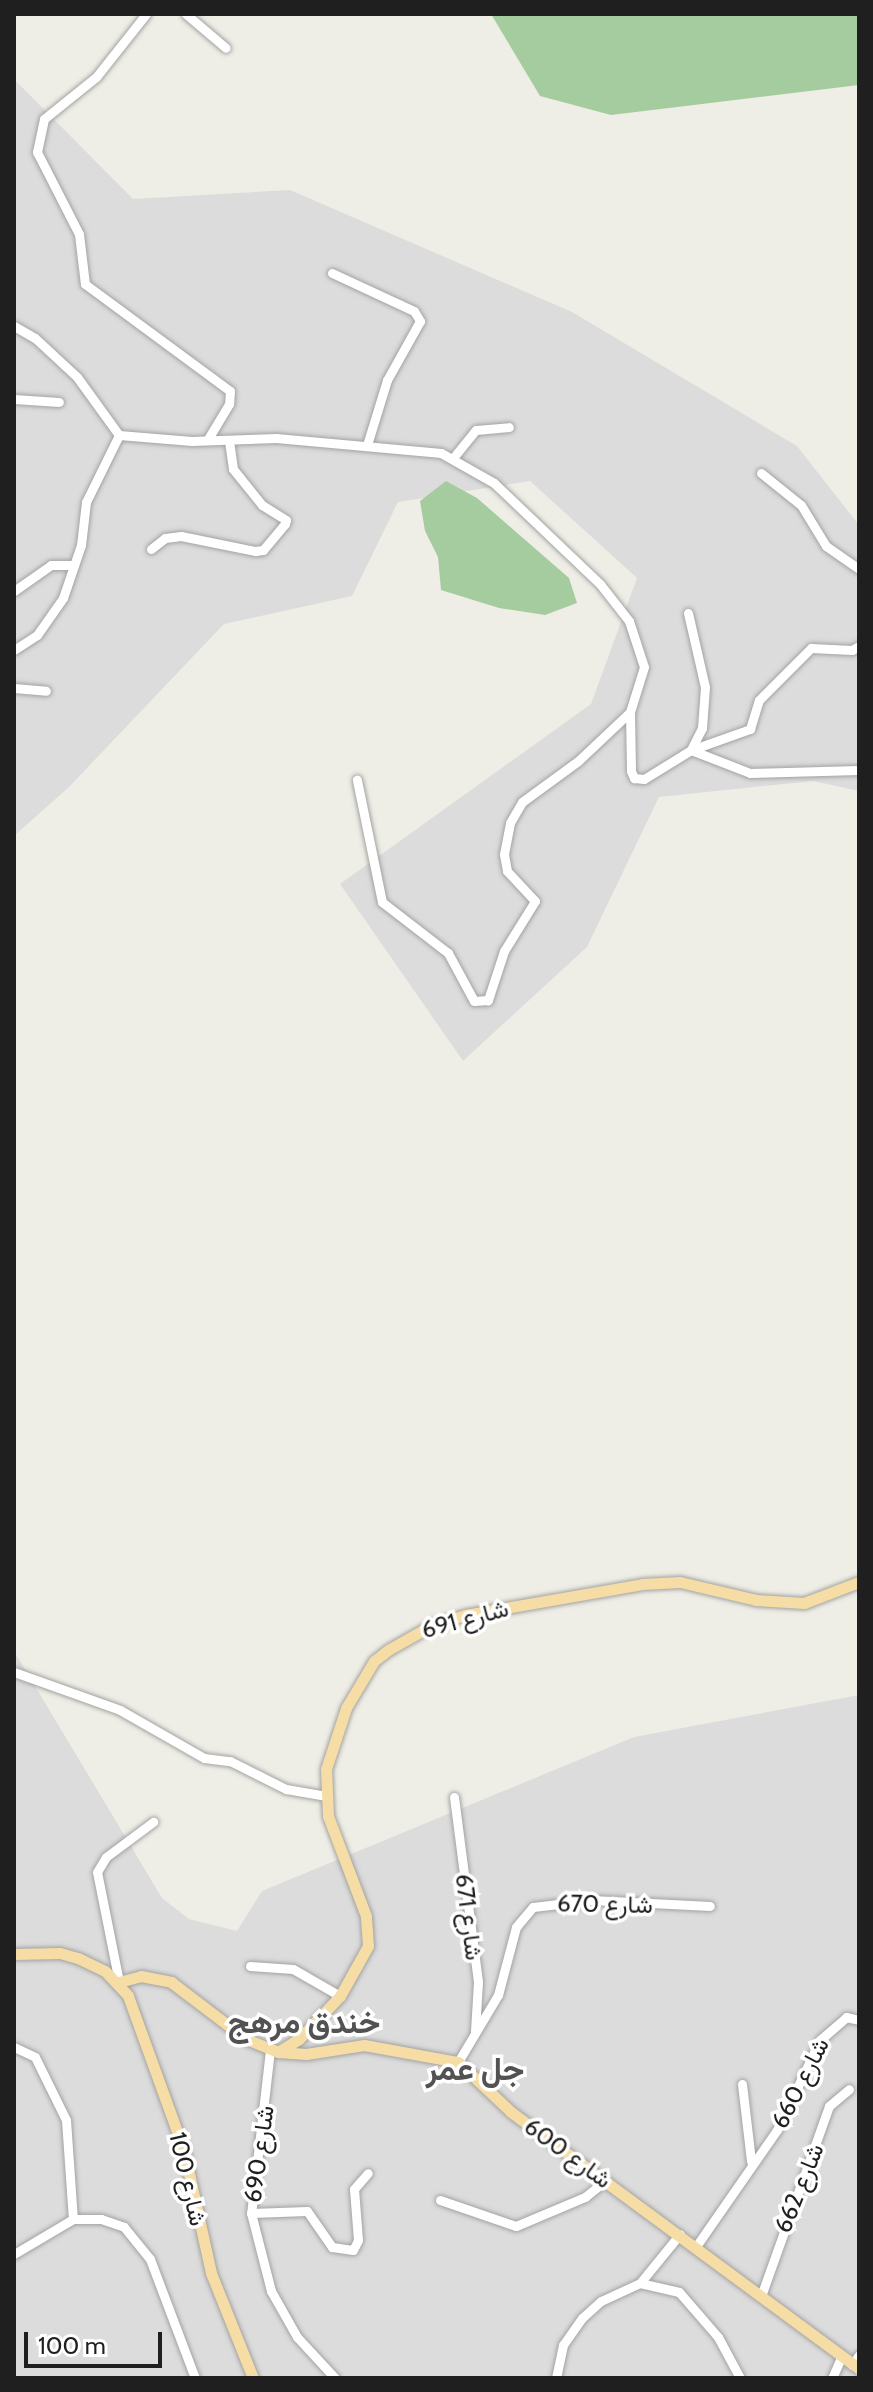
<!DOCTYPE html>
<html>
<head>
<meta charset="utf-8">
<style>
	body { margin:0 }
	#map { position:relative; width:873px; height:2392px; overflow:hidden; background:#efeee6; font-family:Cabin,Vazirmatn,sans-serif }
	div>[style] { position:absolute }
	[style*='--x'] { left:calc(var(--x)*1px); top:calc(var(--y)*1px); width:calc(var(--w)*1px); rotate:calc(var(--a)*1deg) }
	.residential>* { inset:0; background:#dddcdc }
	.forest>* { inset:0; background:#a5cc9e }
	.roads { filter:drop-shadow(0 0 2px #a3a3a3) drop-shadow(0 0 2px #a3a3a3) }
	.minor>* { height:9px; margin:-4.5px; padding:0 4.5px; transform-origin:4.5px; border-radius:4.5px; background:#fff }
	.major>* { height:11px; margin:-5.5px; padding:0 5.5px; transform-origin:5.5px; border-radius:5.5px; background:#f6dda5 }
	span { translate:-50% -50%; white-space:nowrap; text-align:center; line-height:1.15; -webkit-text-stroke:7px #fff; paint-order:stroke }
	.street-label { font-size:24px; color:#1f1f1f }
	.district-label { font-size:32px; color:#525252; font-weight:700 }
	.frame { position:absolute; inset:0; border:16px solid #1f1f1f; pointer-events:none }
	.scale { position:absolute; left:24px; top:2332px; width:138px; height:36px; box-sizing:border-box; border:4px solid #1f1f1f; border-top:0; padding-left:10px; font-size:24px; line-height:28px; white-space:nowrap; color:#1f1f1f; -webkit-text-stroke:6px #fff; paint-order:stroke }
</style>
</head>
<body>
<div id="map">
	<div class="residential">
		<div style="clip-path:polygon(14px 79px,133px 199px,290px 190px,572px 312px,797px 446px,859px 525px,859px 791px,813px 781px,659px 797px,587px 947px,463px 1061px,340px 884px,591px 704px,637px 578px,530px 481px,398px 502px,352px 596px,224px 624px,69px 787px,14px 836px)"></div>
		<div style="clip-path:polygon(14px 1651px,162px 1898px,189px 1919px,237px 1931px,262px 1891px,634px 1737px,859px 1695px,859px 2378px,14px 2378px)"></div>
	</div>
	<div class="forest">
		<div style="clip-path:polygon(491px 14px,859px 14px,859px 85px,611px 115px,540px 96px)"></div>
		<div style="clip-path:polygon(446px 481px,477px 498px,569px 578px,577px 603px,545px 615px,499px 608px,441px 590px,438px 557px,425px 531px,420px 501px)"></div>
	</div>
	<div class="roads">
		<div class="minor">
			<div style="--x:146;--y:14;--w:80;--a:128.4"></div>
			<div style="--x:96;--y:77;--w:67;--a:141.1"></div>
			<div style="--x:44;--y:119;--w:34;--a:102"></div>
			<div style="--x:37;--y:152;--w:92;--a:62.9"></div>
			<div style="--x:79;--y:234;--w:50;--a:83.2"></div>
			<div style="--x:85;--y:284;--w:180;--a:36.4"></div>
			<div style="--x:230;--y:391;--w:13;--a:94"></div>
			<div style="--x:229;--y:404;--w:41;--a:121"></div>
			<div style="--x:186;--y:14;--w:52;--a:40.4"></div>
			<div style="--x:332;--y:273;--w:90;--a:24.9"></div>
			<div style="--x:414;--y:311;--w:12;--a:59"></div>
			<div style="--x:420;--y:321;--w:68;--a:119.2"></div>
			<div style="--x:387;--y:380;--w:68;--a:107.1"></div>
			<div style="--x:14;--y:326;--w:24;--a:30"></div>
			<div style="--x:35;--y:338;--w:57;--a:42.9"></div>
			<div style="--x:77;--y:377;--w:72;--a:54.1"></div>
			<div style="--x:119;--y:435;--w:75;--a:116.2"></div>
			<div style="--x:86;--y:502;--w:43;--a:96.6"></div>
			<div style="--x:81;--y:545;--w:56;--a:108.8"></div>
			<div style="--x:63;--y:598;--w:45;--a:125.1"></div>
			<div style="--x:37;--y:635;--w:27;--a:147"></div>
			<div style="--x:14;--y:399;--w:45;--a:3.8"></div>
			<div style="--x:119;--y:435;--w:73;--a:4.7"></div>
			<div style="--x:192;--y:441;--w:84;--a:-2"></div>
			<div style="--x:276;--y:438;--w:166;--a:5.2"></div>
			<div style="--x:441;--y:453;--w:61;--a:29.5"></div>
			<div style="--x:494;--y:483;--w:146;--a:43.6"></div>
			<div style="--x:600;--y:584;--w:47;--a:51.9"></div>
			<div style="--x:629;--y:621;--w:48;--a:71.9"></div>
			<div style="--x:644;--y:667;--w:47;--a:107.3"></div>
			<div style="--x:630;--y:712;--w:71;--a:136.7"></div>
			<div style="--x:578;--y:761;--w:69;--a:143.8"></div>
			<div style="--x:522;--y:802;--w:24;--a:120"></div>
			<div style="--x:510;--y:823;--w:32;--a:101"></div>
			<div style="--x:504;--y:854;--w:17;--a:80"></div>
			<div style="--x:507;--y:871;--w:41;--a:47"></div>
			<div style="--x:535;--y:901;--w:59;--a:121.8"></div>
			<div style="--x:504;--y:951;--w:52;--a:108.1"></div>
			<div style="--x:488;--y:1000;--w:14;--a:176"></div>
			<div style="--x:474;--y:1001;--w:55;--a:-118.4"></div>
			<div style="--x:448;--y:953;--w:83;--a:-142.3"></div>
			<div style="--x:382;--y:902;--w:125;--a:-101.6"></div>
			<div style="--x:453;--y:458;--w:36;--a:-51"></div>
			<div style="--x:476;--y:430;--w:33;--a:-5"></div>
			<div style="--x:761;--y:473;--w:51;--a:38.7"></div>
			<div style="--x:801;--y:505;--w:48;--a:58.6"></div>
			<div style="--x:826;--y:546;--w:40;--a:34.9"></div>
			<div style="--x:151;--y:549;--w:18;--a:-38"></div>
			<div style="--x:165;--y:538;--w:16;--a:-7"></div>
			<div style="--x:181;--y:536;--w:76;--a:11.5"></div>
			<div style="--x:255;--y:551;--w:8;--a:-7"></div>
			<div style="--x:263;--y:550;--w:34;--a:-50"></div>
			<div style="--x:285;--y:524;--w:4;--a:-76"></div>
			<div style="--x:286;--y:520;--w:28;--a:-148"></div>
			<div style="--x:262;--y:505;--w:46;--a:-128.9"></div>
			<div style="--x:233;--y:469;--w:29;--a:-98"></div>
			<div style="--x:14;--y:591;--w:45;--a:-35.1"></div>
			<div style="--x:51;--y:565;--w:23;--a:0"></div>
			<div style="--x:688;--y:613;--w:76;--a:77.1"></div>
			<div style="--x:705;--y:687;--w:41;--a:94.2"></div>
			<div style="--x:702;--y:728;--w:25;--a:117"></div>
			<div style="--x:691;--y:750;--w:63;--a:21.3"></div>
			<div style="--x:750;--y:773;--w:109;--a:-1.6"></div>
			<div style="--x:14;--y:688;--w:32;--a:5"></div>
			<div style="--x:630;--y:712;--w:59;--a:89"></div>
			<div style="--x:631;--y:771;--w:8;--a:67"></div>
			<div style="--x:634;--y:778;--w:10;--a:6"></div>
			<div style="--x:644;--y:779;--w:55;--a:-31.7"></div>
			<div style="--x:691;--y:750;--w:63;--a:-19.6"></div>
			<div style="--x:750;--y:729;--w:30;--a:-73"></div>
			<div style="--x:759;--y:700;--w:74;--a:-45"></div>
			<div style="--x:811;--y:648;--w:41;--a:2.8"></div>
			<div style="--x:852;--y:650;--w:8;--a:-30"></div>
			<div style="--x:14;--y:1672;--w:113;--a:19.7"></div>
			<div style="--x:120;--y:1710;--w:97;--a:29.7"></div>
			<div style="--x:204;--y:1758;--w:26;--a:7"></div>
			<div style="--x:230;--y:1761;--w:63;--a:26.6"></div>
			<div style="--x:286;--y:1789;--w:41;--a:9.9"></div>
			<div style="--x:454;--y:1797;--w:187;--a:82.6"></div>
			<div style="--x:478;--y:1982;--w:49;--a:93.5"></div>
			<div style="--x:250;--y:1966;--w:43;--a:4"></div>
			<div style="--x:293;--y:1969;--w:54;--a:29.9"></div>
			<div style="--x:119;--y:1982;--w:112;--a:-101.3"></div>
			<div style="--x:97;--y:1872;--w:17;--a:-59"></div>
			<div style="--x:106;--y:1857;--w:59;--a:-36.7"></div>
			<div style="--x:14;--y:2047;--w:23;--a:25"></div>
			<div style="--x:35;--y:2057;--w:70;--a:63.8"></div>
			<div style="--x:66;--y:2120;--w:99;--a:86"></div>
			<div style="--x:270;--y:2050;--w:164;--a:96.6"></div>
			<div style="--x:251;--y:2213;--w:81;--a:75.6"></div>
			<div style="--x:271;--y:2291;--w:53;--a:60.5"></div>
			<div style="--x:297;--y:2337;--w:56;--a:47.2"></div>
			<div style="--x:458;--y:2062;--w:78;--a:-59.2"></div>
			<div style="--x:498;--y:1995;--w:70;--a:-75.2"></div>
			<div style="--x:516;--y:1927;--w:26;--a:-50"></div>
			<div style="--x:533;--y:1907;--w:59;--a:-6.8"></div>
			<div style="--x:592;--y:1900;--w:118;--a:2.9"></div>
			<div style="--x:742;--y:2084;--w:78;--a:83.3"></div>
			<div style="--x:440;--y:2200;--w:80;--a:18.9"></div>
			<div style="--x:516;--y:2226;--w:75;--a:-22.8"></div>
			<div style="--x:585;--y:2197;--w:27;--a:-39"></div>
			<div style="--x:251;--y:2213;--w:56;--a:-2"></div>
			<div style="--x:307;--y:2211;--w:44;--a:55.2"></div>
			<div style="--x:332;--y:2247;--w:21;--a:8"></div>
			<div style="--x:353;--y:2250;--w:11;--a:-63"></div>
			<div style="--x:358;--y:2240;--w:51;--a:-94.5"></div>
			<div style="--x:354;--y:2189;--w:21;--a:-49"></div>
			<div style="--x:697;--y:2245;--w:140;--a:-55.2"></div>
			<div style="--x:777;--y:2130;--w:100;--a:-64.5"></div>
			<div style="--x:820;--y:2040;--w:35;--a:-41"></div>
			<div style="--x:846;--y:2017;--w:13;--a:13"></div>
			<div style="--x:14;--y:2254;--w:69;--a:-30.7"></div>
			<div style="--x:73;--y:2219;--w:28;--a:0"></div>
			<div style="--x:101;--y:2219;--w:24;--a:19"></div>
			<div style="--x:124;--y:2227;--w:41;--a:50.9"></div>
			<div style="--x:150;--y:2259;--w:127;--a:69.3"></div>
			<div style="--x:640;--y:2283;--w:40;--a:13"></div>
			<div style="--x:679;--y:2292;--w:60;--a:49.1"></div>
			<div style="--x:718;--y:2337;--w:47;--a:61.8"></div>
			<div style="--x:761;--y:2296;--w:202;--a:-70.3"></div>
			<div style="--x:829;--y:2106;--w:26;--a:-40"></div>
			<div style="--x:852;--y:2365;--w:12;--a:-55"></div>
			<div style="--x:556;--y:2378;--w:34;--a:-78"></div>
			<div style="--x:563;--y:2345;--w:33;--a:-55"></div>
			<div style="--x:582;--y:2318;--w:25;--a:-42"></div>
			<div style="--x:601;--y:2301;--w:43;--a:-24.8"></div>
			<div style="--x:640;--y:2283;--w:63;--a:-50.8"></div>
			<div style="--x:832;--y:2378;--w:22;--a:-66"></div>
		</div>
		<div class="major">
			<div style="--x:14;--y:1954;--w:46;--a:-1.2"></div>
			<div style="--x:60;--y:1953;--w:19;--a:16"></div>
			<div style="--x:78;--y:1958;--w:30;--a:26"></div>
			<div style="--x:105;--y:1971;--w:34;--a:47"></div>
			<div style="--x:128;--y:1996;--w:165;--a:70.1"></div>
			<div style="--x:184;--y:2151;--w:125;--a:77.5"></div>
			<div style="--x:211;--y:2273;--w:113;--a:68.2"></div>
			<div style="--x:119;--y:1982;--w:23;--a:-15"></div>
			<div style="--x:141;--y:1976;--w:31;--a:11"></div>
			<div style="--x:171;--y:1982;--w:94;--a:37.2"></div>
			<div style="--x:246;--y:2039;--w:35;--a:22"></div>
			<div style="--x:278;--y:2052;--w:28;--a:4"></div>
			<div style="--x:306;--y:2054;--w:59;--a:-8.8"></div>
			<div style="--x:364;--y:2045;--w:96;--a:10.3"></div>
			<div style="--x:458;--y:2062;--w:73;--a:43.3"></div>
			<div style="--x:511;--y:2112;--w:433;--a:36.4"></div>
			<div style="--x:278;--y:2052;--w:25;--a:-32"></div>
			<div style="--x:299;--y:2039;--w:59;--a:-46.4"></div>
			<div style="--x:340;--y:1996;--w:57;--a:-60.8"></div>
			<div style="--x:368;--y:1946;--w:30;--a:-94"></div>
			<div style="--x:366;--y:1916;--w:107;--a:-110.8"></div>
			<div style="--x:328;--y:1816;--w:47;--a:-92.4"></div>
			<div style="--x:326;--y:1769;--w:64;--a:-71.8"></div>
			<div style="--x:346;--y:1708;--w:55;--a:-59.2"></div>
			<div style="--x:374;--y:1661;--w:18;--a:-38"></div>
			<div style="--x:388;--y:1650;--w:53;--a:-29.5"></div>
			<div style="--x:434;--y:1624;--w:32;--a:-16"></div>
			<div style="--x:465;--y:1615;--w:180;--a:-9.9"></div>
			<div style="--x:642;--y:1584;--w:38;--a:-3"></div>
			<div style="--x:680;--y:1582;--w:78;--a:13.3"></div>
			<div style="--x:756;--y:1600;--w:48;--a:3.6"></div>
			<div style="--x:804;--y:1603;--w:59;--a:-20.9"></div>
		</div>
	</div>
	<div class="street-label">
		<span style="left:465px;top:1619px;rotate:-15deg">شارع 691</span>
		<span style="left:605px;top:1904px;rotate:1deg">شارع 670</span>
		<span style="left:469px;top:1917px;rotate:83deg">شارع 671</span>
		<span style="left:800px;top:2083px;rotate:-63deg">شارع 660</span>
		<span style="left:568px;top:2153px;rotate:36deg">شارع 600</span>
		<span style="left:259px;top:2154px;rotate:-82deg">شارع 690</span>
		<span style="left:188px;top:2179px;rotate:77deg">شارع 100</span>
		<span style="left:799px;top:2188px;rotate:-68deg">شارع 662</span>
	</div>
	<div class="district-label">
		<span style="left:304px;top:2022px">خندق مرهج</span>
		<span style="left:475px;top:2069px">جل عمر</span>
	</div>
	<div class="frame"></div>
	<div class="scale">100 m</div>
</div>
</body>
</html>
